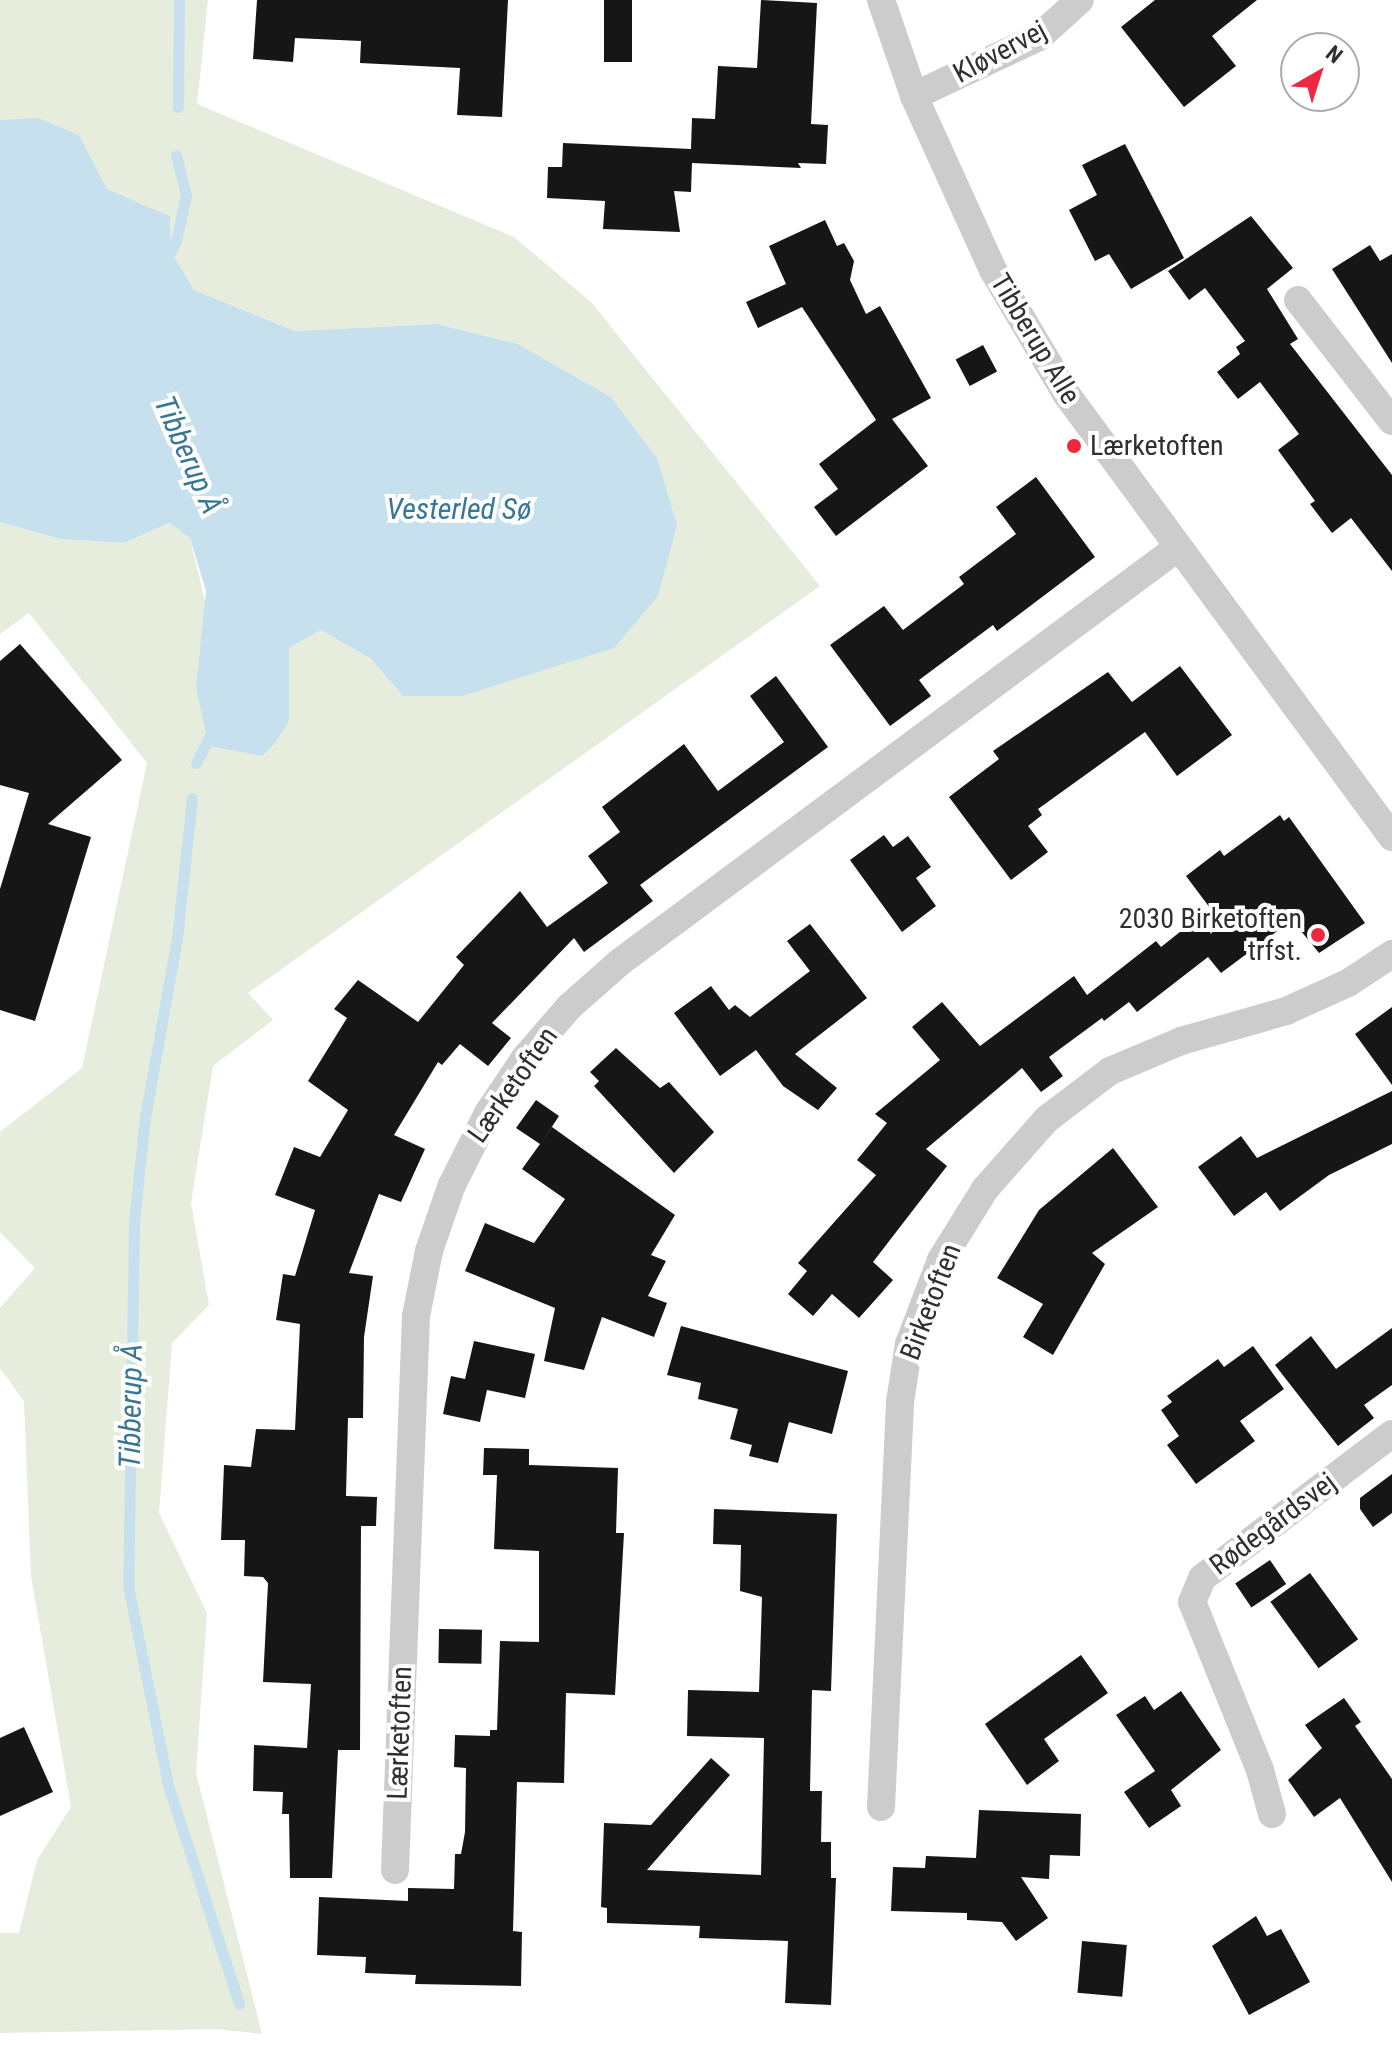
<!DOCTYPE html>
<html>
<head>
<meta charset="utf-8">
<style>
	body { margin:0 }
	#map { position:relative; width:1392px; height:2054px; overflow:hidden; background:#fff; font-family:"Roboto Condensed",sans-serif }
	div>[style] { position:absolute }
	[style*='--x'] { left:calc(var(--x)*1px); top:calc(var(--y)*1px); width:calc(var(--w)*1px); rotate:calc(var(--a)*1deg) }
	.green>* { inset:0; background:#e6eddc }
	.water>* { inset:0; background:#c7e0ee }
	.stream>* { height:11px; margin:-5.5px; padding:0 5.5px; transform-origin:5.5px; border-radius:5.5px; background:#c7e0ee }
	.building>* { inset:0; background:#161616; transform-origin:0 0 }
	.street>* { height:28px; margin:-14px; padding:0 14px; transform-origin:14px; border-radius:14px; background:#ccc }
	.dots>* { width:22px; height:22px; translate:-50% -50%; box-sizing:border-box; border:4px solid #fff; border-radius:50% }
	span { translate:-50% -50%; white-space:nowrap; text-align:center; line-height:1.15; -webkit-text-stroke:8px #fff; paint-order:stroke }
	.street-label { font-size:28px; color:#2f2f2f }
	.poi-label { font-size:28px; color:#2f2f2f }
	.left { translate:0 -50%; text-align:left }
	.right { translate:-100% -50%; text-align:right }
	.water-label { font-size:30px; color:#387696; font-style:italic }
	.north { position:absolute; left:1280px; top:32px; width:80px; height:80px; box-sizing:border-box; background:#fff; border:2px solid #acacac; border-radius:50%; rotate:39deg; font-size:22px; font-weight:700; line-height:32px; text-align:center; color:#2f2f2f }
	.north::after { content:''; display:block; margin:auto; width:28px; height:36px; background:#ef283f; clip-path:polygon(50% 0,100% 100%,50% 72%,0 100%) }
</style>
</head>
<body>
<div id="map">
	<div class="green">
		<div style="clip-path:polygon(0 0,208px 0,197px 104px,514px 237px,591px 302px,820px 586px,248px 993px,273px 1020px,213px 1066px,191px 1203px,209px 1305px,172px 1343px,159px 1513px,207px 1613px,196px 1773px,262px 2034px,216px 2029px,0 2033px,0 1933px,19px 1933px,37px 1860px,71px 1807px,31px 1576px,24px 1401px,0 1368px,0 1308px,35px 1268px,0 1232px,0 1132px,82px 1068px,147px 763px,29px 613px,0 634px,0 522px,60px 539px,124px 543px,171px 523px,190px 538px,205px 601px,289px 654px,289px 648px,321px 630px,371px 659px,403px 696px,657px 458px,611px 397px,518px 344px,437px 324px,295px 331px,194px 290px,171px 251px,170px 216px,107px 189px,79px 135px,0 120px)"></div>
	</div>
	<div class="water">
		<div style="clip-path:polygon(38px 118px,79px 135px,107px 189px,170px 216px,171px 251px,194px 290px,295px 331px,437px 324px,518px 344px,611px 397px,657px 458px,677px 525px,658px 596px,614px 648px,462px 696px,403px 696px,371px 659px,321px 630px,289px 648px,289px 721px,275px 743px,262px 756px,209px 746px,196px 688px,206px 591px,190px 538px,170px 523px,124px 543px,60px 539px,0 522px,0 120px)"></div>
	</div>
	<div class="stream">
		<div style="--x:178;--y:107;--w:107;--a:-89.5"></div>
		<div style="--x:164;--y:263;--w:25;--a:-61"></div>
		<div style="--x:176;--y:241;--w:47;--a:-77.7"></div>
		<div style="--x:186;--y:195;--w:41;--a:-104"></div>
		<div style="--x:196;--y:763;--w:35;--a:-63"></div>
		<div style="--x:192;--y:798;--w:141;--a:96.1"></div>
		<div style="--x:177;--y:938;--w:182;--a:100.1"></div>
		<div style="--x:145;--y:1117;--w:106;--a:96"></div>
		<div style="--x:134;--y:1222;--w:364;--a:90.9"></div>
		<div style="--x:128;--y:1586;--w:203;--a:78.6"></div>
		<div style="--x:168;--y:1785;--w:230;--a:72"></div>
	</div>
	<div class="building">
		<div style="clip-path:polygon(257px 0,508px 0,502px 117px,457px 115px,460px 68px,360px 63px,361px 41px,295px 38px,293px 62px,253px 59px)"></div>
		<div style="left:604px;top:0;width:28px;height:62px"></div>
		<div style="clip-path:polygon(761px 0,817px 3px,811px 124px,828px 125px,826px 164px,798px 163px,801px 168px,692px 163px,691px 192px,674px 191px,680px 232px,603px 229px,605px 201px,547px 198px,548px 167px,562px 167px,563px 143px,691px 149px,692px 118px,715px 119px,718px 66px,757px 68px)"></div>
		<div style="clip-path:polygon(1155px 0,1257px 0,1212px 36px,1236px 66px,1184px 107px,1121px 27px)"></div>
		<div style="clip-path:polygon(1125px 144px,1184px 258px,1131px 289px,1109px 254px,1095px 261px,1069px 210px,1097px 195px,1082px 165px)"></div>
		<div style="clip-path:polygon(1251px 216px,1293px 268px,1267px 289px,1298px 339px,1290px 344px,1392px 475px,1392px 571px,1351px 518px,1332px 533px,1310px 504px,1315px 501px,1278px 450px,1299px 434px,1260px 382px,1238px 399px,1217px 372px,1240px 354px,1236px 347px,1245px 341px,1205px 288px,1189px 300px,1168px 271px)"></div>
		<div style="clip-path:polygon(825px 220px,837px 246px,844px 243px,854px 261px,850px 280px,866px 314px,880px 306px,931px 398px,892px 419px,928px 466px,836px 536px,814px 507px,838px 489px,819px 464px,876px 420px,802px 307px,758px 328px,746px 302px,786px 284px,769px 246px)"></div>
		<div style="clip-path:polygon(1370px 245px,1380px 261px,1392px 254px,1392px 363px,1332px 269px)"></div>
		<div style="left:983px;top:345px;width:30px;height:31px;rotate:62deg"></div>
		<div style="clip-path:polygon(1036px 477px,1095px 557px,997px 631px,993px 625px,919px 680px,931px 696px,890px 726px,830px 645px,884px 606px,903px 630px,964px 584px,959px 577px,1016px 534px,996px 507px)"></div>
		<div style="clip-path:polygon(20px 644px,122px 760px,48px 824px,91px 837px,35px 1021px,0 1010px,0 889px,29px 793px,0 785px,0 661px)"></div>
		<div style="clip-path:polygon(1180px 666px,1232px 735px,1177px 776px,1145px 732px,1038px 809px,1042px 815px,1028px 826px,1048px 852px,1011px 880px,949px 797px,999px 759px,993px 751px,1108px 672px,1132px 702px)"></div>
		<div style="clip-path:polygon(776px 676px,828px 747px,640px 885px,653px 901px,584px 952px,574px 938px,492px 1023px,511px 1038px,488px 1066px,460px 1044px,442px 1065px,438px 1062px,394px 1135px,425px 1149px,401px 1202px,379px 1194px,349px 1273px,373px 1276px,364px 1337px,363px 1418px,348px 1418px,346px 1496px,377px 1497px,376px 1526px,361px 1526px,360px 1750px,338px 1750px,332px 1878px,290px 1878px,289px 1814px,282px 1814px,283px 1792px,253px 1791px,254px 1745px,307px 1748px,311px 1684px,263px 1682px,268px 1583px,263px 1577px,244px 1576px,245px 1540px,221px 1540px,224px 1465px,251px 1467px,256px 1429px,295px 1430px,300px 1324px,276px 1320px,283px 1274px,295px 1276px,315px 1210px,275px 1195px,294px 1147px,320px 1157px,348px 1110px,308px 1081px,347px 1018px,334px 1009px,358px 980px,418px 1022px,464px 965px,456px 957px,520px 891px,547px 927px,608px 883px,588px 856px,620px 832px,602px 807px,684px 744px,718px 791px,784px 742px,750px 696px)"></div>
		<div style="clip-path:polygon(1280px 815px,1284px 821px,1289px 817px,1365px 923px,1319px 953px,1292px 920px,1221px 973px,1208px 957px,1137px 1012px,1129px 1002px,1104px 1021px,1102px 1018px,1049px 1057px,1063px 1076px,1041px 1092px,1022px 1068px,926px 1149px,947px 1166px,873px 1262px,893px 1280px,859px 1318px,832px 1294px,813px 1316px,788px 1294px,807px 1271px,798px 1263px,876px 1175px,857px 1160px,887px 1123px,875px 1114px,940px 1060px,912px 1027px,942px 1002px,980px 1046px,1074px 976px,1087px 995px,1156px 941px,1161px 947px,1210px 908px,1186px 876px,1220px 850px,1224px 856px)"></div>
		<div style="clip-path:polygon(884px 835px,893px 847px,908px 836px,931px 867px,916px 878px,936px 906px,902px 932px,850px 860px)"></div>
		<div style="clip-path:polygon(810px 924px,867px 998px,795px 1054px,837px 1088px,818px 1110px,783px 1086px,756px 1050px,720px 1076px,674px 1013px,711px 986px,729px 1010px,735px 1005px,750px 1017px,810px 971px,787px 941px)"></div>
		<div style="clip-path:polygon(1392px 1007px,1392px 1085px,1355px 1034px)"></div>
		<div style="clip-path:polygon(616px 1048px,660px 1088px,669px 1082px,714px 1132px,674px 1173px,594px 1086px,599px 1081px,590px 1072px)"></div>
		<div style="clip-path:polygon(1392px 1091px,1392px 1144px,1329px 1175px,1280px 1211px,1266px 1192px,1234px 1216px,1198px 1167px,1241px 1136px,1257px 1158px)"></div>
		<div style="clip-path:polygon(536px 1100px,559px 1116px,542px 1142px,552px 1127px,675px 1215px,651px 1255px,666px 1261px,648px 1296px,667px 1303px,654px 1337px,602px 1317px,584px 1370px,544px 1361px,555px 1308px,465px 1271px,485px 1223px,534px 1243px,565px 1199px,522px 1169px,540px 1144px,516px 1128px)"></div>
		<div style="clip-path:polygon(1113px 1148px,1158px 1207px,1092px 1253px,1105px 1264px,1053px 1355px,1023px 1337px,1043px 1304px,997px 1278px,1039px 1210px)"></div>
		<div style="clip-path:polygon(681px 1326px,848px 1371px,832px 1434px,789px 1422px,778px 1463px,749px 1456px,752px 1445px,730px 1439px,738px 1409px,698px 1399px,701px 1383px,667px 1375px)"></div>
		<div style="clip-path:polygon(1392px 1328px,1392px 1385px,1364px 1405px,1374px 1418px,1338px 1446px,1275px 1365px,1311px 1336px,1336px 1369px)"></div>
		<div style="clip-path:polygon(474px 1341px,535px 1354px,525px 1398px,487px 1390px,480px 1422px,443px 1414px,451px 1376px,465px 1379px)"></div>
		<div style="clip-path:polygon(1253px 1346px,1284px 1389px,1240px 1421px,1255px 1441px,1196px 1484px,1167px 1445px,1179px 1436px,1161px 1410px,1172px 1402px,1167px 1396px,1218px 1359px,1224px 1367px)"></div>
		<div style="clip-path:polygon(484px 1448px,529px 1449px,529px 1465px,618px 1468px,616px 1533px,624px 1533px,615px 1695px,566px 1693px,564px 1783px,517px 1782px,513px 1931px,522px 1932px,521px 1986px,415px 1984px,416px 1975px,365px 1973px,366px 1957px,317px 1955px,319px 1897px,408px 1901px,408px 1888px,454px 1889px,455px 1854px,461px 1854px,465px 1832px,466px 1768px,454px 1767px,455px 1735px,490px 1736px,490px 1730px,497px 1730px,500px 1641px,539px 1642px,539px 1551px,494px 1549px,497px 1475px,483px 1475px)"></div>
		<div style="clip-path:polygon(1392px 1474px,1392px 1513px,1373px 1527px,1360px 1509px,1360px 1498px)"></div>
		<div style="clip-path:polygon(714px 1509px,837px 1514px,831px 1691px,812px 1690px,810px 1791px,822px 1791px,821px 1842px,831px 1842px,831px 1878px,836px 1878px,831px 2005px,785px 2003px,788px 1941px,699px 1938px,700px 1926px,607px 1923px,607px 1908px,601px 1907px,604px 1823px,651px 1825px,711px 1758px,730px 1775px,647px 1870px,761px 1875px,764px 1738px,687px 1736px,688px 1690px,759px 1692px,762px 1597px,740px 1591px,741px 1545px,713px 1544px)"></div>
		<div style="left:1270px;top:1560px;width:29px;height:42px;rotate:56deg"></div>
		<div style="left:1310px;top:1573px;width:82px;height:49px;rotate:54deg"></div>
		<div style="left:439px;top:1629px;width:43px;height:34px;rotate:1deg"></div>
		<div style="clip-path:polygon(1081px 1655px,1108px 1693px,1044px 1739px,1059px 1761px,1027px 1785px,985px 1724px)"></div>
		<div style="clip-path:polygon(1181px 1691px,1221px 1750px,1171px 1790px,1181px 1806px,1149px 1828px,1124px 1792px,1155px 1771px,1116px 1715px,1145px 1696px,1154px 1710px)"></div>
		<div style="clip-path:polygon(1344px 1698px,1361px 1722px,1355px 1726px,1392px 1779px,1392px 1882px,1340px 1798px,1314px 1817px,1288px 1780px,1322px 1748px,1305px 1725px)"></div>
		<div style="clip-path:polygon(24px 1727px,53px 1792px,0 1816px,0 1738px)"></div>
		<div style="clip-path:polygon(979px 1810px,1081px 1814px,1080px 1856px,1050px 1855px,1049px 1879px,1021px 1877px,1048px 1918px,1016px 1941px,1002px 1922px,967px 1920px,967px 1913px,891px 1911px,893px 1867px,925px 1868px,926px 1856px,976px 1858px)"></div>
		<div style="clip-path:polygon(1256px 1916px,1267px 1936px,1281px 1929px,1310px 1982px,1249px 2015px,1212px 1946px)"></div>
		<div style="left:1082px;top:1941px;width:45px;height:52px;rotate:5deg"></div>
	</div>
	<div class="street">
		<div style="--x:881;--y:0;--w:102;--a:71"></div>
		<div style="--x:914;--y:96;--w:191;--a:65.6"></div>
		<div style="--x:993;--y:270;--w:145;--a:59.4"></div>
		<div style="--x:1067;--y:395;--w:549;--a:53.67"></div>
		<div style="--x:914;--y:96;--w:138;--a:-25.3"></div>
		<div style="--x:1039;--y:37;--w:55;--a:-42.1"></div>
		<div style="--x:1298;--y:300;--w:153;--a:52.2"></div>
		<div style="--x:881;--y:1807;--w:405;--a:-87.3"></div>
		<div style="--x:900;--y:1402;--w:59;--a:-81.2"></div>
		<div style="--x:909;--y:1344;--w:90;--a:-69.1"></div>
		<div style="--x:941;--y:1260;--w:84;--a:-58.2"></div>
		<div style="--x:985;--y:1189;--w:94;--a:-48.5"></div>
		<div style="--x:1047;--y:1119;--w:79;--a:-37.3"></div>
		<div style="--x:1110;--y:1071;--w:77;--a:-22.9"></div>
		<div style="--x:1181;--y:1041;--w:109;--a:-15.9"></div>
		<div style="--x:1286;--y:1011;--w:68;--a:-24.3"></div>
		<div style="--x:1348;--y:983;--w:53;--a:-33.4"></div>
		<div style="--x:1272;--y:1814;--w:46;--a:-105.3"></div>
		<div style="--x:1260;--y:1770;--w:181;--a:-112"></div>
		<div style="--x:1192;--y:1602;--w:26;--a:-67"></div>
		<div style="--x:1202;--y:1578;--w:238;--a:-37.2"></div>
		<div style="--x:395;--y:1870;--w:554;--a:-87.83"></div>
		<div style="--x:416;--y:1316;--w:66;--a:-78.7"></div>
		<div style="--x:429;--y:1251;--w:68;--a:-71"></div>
		<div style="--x:451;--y:1187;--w:83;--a:-63.4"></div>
		<div style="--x:488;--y:1113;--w:66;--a:-56.1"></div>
		<div style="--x:525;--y:1058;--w:67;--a:-49.2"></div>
		<div style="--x:569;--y:1007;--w:68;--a:-41.4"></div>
		<div style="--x:620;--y:962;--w:693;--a:-36.61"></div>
	</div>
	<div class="dots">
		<div style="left:1074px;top:446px;background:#ef283f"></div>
		<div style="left:1318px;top:935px;background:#ef283f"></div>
	</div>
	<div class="street-label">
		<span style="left:1000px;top:52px;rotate:-28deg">Kløvervej</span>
		<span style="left:1035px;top:339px;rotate:59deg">Tibberup Alle</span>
		<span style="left:513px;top:1085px;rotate:-55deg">Lærketoften</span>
		<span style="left:931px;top:1302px;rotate:-69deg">Birketoften</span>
		<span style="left:1273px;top:1524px;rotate:-37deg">Rødegårdsvej</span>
		<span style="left:400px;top:1733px;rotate:-88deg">Lærketoften</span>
	</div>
	<div class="poi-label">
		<span class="left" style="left:1090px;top:446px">Lærketoften</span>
		<span class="right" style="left:1302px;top:935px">2030 Birketoften<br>trfst.</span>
	</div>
	<div class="water-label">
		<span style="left:188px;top:455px;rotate:66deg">Tibberup Å</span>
		<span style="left:459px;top:509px">Vesterled Sø</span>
		<span style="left:131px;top:1406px;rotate:-89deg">Tibberup Å</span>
	</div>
	<div class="north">N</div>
</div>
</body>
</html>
